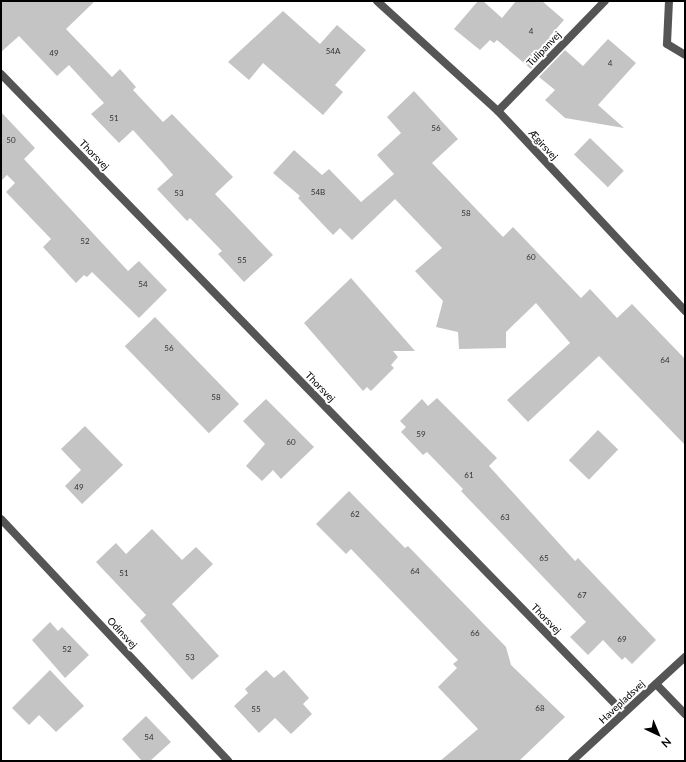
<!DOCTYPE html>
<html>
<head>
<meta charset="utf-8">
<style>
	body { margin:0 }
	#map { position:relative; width:686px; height:762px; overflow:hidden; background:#fff; font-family:Lato,sans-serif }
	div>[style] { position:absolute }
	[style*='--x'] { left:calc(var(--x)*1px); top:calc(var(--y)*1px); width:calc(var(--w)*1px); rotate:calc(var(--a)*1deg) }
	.building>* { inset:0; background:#c4c4c4; transform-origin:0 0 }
	.minor>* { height:8px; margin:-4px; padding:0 4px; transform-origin:4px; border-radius:4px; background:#555 }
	span { translate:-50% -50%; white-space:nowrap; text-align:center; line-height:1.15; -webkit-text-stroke:4px #fff; paint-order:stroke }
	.number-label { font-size:8px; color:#313131 }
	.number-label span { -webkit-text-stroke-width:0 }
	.street-label { font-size:10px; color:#000 }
	.frame { position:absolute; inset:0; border:2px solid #000; pointer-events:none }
	.north { position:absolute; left:638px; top:714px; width:40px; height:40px; -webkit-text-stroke:3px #fff; paint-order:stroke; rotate:136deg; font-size:11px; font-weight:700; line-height:16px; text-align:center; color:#000 }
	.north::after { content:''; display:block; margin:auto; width:14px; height:18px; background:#000; clip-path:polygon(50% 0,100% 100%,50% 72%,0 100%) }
</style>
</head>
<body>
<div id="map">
	<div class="building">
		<div style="clip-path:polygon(1px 1px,95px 1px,66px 29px,112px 77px,120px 69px,136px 87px,133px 90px,163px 122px,172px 114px,233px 177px,215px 194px,273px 255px,244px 282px,218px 254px,222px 251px,190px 218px,187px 221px,157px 189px,173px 175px,162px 162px,133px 130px,119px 143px,91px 114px,104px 103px,69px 65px,57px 76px,19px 36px,1px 52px)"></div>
		<div style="clip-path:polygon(478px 1px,483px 1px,502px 18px,516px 1px,542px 1px,564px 20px,549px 37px,556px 43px,531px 69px,497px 40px,494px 43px,490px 40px,480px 50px,454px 29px)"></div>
		<div style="clip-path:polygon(283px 11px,320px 44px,337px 25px,366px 50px,335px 85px,343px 92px,323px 115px,263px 63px,249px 80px,228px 62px)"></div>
		<div style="clip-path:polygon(608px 39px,636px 63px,598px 105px,624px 128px,565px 118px,545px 100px,555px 90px,539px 77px,565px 50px,583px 66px)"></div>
		<div style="clip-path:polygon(414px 91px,458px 139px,432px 163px,503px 237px,513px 227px,581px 298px,590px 289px,617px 318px,632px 304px,685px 359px,685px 445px,599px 356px,528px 422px,507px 400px,570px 343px,536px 303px,506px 332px,506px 348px,459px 349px,458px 332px,436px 327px,443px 301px,415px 271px,442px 248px,395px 199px,352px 240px,340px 228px,333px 235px,298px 198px,300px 196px,273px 173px,294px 150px,322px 175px,329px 169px,361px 202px,394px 174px,377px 155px,401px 133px,387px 117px)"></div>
		<div style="clip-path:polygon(1px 112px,35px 148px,24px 159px,128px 271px,139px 261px,167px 290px,139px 318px,92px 272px,87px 277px,84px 275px,76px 283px,43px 247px,51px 239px,6px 192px,15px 183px,7px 175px,1px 181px)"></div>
		<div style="left:590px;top:138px;width:47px;height:23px;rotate:44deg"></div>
		<div style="clip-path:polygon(351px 278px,415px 351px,393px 351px,398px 357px,391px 365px,394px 368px,371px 391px,367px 387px,363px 391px,304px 323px)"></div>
		<div style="left:155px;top:317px;width:121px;height:42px;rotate:46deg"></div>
		<div style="clip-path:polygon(437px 398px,497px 458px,489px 466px,575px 561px,578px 558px,656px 640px,632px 664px,625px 657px,622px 660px,603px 640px,588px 655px,570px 637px,586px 622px,461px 491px,463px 489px,427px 452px,423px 455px,401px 432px,406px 427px,400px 421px,422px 399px,428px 406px)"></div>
		<div style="clip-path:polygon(266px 399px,314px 447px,281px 479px,273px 470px,262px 481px,246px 466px,265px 444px,243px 421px)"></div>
		<div style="clip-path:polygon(85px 426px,123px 465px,82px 504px,65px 486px,81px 470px,61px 449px)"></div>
		<div style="left:598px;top:430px;width:28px;height:42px;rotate:44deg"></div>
		<div style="clip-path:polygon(349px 491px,405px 548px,408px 546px,506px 647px,511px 665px,565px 717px,519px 761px,440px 761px,478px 729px,438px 687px,457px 668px,453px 664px,458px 660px,351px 549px,346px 554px,316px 524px)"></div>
		<div style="clip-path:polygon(152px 529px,182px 560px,196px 547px,213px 564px,172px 604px,219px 656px,192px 680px,140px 621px,146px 615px,96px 562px,116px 543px,126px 554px)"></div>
		<div style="clip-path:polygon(50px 622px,58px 631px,62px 627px,89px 655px,65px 678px,32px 640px)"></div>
		<div style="clip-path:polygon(50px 670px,84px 706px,56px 732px,39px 715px,29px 725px,12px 708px)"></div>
		<div style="clip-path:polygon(266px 670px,274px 678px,284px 670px,309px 698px,303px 704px,312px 714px,291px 734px,275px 718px,259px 733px,234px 706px,248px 693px,245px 689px)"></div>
		<div style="clip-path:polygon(146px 716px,171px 742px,150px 761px,142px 761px,122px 739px)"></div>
	</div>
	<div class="minor">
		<div style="--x:377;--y:1;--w:164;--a:42.3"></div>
		<div style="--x:498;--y:111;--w:274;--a:46.9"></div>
		<div style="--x:669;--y:1;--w:43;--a:92.7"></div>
		<div style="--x:667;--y:44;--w:21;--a:31"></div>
		<div style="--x:1;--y:74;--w:892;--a:45.73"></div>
		<div style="--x:498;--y:111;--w:153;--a:-45.8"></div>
		<div style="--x:1;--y:519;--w:332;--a:46.8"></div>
		<div style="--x:656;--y:684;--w:42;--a:46"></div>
		<div style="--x:572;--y:761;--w:154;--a:-42.6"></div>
	</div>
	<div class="number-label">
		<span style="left:531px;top:32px">4</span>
		<span style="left:333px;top:52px">54A</span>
		<span style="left:54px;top:54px">49</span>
		<span style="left:610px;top:64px">4</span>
		<span style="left:114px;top:119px">51</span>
		<span style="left:436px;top:129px">56</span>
		<span style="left:11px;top:141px">50</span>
		<span style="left:318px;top:193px">54B</span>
		<span style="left:179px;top:194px">53</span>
		<span style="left:466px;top:214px">58</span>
		<span style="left:85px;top:242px">52</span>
		<span style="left:531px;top:258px">60</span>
		<span style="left:242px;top:261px">55</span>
		<span style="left:143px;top:285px">54</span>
		<span style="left:169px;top:349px">56</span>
		<span style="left:665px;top:361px">64</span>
		<span style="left:216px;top:398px">58</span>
		<span style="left:421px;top:435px">59</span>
		<span style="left:291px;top:443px">60</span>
		<span style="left:469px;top:476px">61</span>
		<span style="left:79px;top:488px">49</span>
		<span style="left:355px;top:515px">62</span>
		<span style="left:505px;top:518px">63</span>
		<span style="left:544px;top:559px">65</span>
		<span style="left:415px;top:572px">64</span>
		<span style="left:124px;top:574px">51</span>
		<span style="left:582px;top:596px">67</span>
		<span style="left:475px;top:634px">66</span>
		<span style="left:622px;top:640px">69</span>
		<span style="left:67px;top:650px">52</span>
		<span style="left:190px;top:658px">53</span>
		<span style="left:540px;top:709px">68</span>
		<span style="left:256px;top:710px">55</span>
		<span style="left:149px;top:738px">54</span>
	</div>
	<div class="street-label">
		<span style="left:544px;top:49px;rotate:-46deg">Tulipanvej</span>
		<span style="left:543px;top:145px;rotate:47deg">Ægirsvej</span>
		<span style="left:94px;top:155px;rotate:46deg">Thorsvej</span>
		<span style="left:320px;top:387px;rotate:46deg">Thorsvej</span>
		<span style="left:546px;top:619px;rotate:46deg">Thorsvej</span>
		<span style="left:122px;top:633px;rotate:47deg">Odinsvej</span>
		<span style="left:622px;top:702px;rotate:-43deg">Havepladsvej</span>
	</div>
	<div class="frame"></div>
	<div class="north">N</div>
</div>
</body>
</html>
